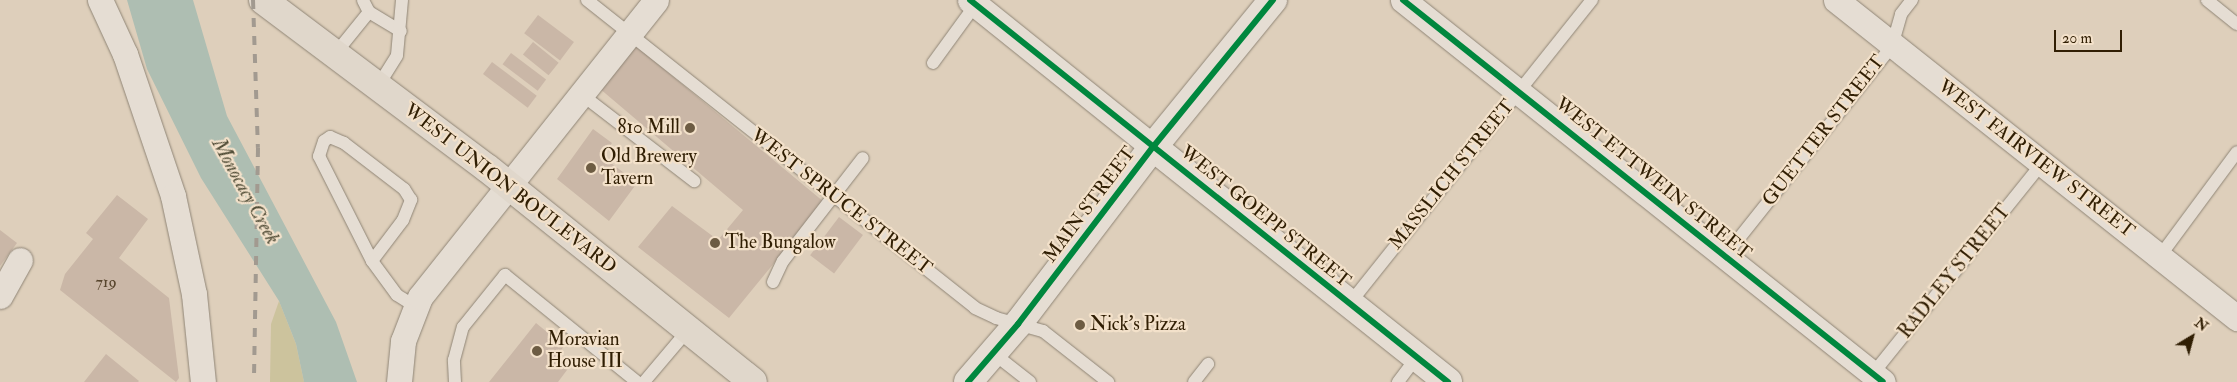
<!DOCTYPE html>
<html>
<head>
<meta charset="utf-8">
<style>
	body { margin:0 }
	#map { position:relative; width:2237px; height:382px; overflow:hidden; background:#decfbb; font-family:"IM FELL Double Pica",serif }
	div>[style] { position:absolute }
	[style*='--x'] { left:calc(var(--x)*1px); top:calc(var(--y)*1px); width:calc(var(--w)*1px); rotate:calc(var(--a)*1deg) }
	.green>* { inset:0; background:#ccc39d }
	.water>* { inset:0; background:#aebeb2 }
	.building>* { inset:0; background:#cab7a7; transform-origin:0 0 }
	.roads { filter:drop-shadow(0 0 1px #8f8576) drop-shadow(0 0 1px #8f8576) }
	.lane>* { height:12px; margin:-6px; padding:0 6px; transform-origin:6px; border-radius:6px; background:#e5ddd3 }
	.street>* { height:25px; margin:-12.5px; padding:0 12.5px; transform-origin:12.5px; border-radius:12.5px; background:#e5ddd3 }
	.secondary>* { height:28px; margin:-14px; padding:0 14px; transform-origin:14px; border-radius:14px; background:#e5ddd3 }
	.primary>* { height:28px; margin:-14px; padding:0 14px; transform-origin:14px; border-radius:14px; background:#e0d7cb }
	.rail>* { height:4px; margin-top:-2px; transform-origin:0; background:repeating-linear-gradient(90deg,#a29a90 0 9px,transparent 0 18px) }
	.cycleway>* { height:6px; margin:-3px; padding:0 3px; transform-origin:3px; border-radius:3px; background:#00873e }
	.dots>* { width:14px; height:14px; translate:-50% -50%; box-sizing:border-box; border:2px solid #f3e1ca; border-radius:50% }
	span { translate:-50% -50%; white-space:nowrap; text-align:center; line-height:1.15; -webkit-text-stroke:4.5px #f3e1ca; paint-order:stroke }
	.number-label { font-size:16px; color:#57452d }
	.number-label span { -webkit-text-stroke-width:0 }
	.poi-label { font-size:19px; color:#301e03 }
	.right { translate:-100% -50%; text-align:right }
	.left { translate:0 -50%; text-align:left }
	.street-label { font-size:19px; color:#301e03 }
	.water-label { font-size:20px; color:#504c36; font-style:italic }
	.north { position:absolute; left:2167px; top:312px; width:50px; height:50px; -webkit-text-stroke:4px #f3e1ca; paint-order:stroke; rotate:37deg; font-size:14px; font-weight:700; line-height:20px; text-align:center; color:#301e03 }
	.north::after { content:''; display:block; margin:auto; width:18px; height:22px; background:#301e03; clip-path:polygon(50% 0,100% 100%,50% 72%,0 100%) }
	.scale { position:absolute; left:2054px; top:30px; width:68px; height:22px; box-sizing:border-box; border:2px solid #301e03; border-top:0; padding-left:6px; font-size:15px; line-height:18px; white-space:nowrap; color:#301e03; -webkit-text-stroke:4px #f3e1ca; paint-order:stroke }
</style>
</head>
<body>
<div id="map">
	<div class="green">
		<div style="clip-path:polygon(279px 301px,296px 344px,304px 382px,270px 382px,271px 324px)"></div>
	</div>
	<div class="water">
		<div style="clip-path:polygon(127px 0,193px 0,227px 116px,336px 322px,357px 382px,304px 382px,296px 344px,279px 301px,201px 178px,147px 69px)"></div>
	</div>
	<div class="building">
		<div style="left:538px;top:15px;width:45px;height:23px;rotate:37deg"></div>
		<div style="left:533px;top:42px;width:33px;height:16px;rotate:39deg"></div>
		<div style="clip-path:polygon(635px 45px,824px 202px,729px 318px,638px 247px,672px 206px,718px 240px,743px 210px,599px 88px)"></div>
		<div style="left:511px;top:53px;width:44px;height:14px;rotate:37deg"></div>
		<div style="left:492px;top:62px;width:56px;height:15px;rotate:37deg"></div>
		<div style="clip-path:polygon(593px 129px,612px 143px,602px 156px,637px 183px,609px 221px,557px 179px)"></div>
		<div style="clip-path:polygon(117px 195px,148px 219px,119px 258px,169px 298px,179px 378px,176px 382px,60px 290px,65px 274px,93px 239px,86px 233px)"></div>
		<div style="left:839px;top:217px;width:30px;height:48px;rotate:37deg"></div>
		<div style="clip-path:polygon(0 230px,17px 243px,0 266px)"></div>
		<div style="clip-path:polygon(536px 323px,564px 346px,557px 356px,573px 362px,558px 382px,489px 382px)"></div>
		<div style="clip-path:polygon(106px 354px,139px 381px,138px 382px,84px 382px)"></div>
	</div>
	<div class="roads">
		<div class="lane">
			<div style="--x:587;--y:0;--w:495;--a:38.4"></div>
			<div style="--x:975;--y:308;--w:23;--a:25"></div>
			<div style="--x:996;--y:318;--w:49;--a:15.5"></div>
			<div style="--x:1043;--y:331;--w:83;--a:38.1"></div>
			<div style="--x:2207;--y:0;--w:38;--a:39"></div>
			<div style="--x:369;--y:12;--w:37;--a:31"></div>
			<div style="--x:335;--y:54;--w:54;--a:-51"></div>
			<div style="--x:369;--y:12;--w:13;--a:-117"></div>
			<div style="--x:933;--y:63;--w:77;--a:-54"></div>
			<div style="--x:378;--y:86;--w:36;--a:-58"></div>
			<div style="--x:397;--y:55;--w:55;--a:-84.8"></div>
			<div style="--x:581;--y:94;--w:143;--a:37.6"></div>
			<div style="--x:1725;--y:256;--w:268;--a:-51.5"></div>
			<div style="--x:1892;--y:46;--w:33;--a:-74"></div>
			<div style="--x:1901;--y:14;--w:18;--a:-52"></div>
			<div style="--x:2160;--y:256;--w:129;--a:-53.5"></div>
			<div style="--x:372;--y:261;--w:51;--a:-52.9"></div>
			<div style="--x:403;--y:220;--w:22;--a:-68"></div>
			<div style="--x:411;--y:200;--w:13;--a:-122"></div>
			<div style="--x:404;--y:189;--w:76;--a:-142.5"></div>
			<div style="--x:344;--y:143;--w:15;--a:-157"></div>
			<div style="--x:330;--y:137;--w:7;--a:146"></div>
			<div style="--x:324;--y:141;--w:16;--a:108"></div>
			<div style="--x:319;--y:156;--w:118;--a:63.2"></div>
			<div style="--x:372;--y:261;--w:42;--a:53.7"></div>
			<div style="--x:397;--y:295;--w:22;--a:32"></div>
			<div style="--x:773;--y:282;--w:23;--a:-65"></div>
			<div style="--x:783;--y:261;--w:130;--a:-52.2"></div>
			<div style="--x:1350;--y:303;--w:388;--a:-51.4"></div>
			<div style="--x:993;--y:353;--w:47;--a:38.1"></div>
			<div style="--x:1871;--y:376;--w:275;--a:-51.2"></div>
			<div style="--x:455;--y:382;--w:22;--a:-93"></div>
			<div style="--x:454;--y:360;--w:34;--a:-75"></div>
			<div style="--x:463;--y:327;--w:67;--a:-51.1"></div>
			<div style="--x:505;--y:275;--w:170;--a:39"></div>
			<div style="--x:644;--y:382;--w:68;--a:-49.8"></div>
			<div style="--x:1194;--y:382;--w:23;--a:-52"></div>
			<div style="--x:1398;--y:382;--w:31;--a:-53"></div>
		</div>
		<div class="street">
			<div style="--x:100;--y:0;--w:60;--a:65.2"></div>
			<div style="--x:125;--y:54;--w:150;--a:71.3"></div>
			<div style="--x:173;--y:196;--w:100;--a:77.9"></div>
			<div style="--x:194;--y:294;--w:88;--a:84.2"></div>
			<div style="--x:970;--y:0;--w:235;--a:38.8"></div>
			<div style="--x:1403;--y:0;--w:613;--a:38.51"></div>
			<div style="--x:1836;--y:0;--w:512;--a:38.42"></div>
			<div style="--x:0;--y:296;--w:41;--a:-60.9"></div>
			<div style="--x:399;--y:382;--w:41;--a:-84.4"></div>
			<div style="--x:403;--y:341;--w:47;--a:-68.9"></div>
			<div style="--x:420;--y:297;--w:379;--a:-51.5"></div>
		</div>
		<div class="secondary">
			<div style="--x:1153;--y:147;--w:377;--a:38.5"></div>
			<div style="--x:968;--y:382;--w:77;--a:-49.2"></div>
			<div style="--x:1018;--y:324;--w:223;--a:-52.7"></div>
			<div style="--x:1153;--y:147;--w:190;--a:-50.8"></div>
		</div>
		<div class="primary">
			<div style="--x:263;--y:0;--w:280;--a:36.9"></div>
			<div style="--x:487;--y:168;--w:341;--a:38.8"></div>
		</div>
	</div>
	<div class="rail">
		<div style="--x:253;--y:0;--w:148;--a:88.1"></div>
		<div style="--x:258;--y:148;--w:234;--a:91"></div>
	</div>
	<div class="cycleway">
		<div style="--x:970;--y:0;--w:612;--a:38.63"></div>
		<div style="--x:1403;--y:0;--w:613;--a:38.51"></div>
		<div style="--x:968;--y:382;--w:77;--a:-49.2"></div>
		<div style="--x:1018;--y:324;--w:223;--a:-52.7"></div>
		<div style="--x:1153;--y:147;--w:190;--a:-50.8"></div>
	</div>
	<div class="dots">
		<div style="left:690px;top:128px;background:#6d5c43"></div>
		<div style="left:591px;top:168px;background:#6d5c43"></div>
		<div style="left:715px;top:243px;background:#6d5c43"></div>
		<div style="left:1080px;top:325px;background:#6d5c43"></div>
		<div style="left:537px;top:351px;background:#6d5c43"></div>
	</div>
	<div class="number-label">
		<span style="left:106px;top:282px">719</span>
	</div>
	<div class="poi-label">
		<span class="right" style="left:680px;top:128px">810 Mill</span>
		<span class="left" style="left:601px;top:168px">Old Brewery<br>Tavern</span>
		<span class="left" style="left:725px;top:243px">The Bungalow</span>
		<span class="left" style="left:1090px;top:325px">Nick's Pizza</span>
		<span class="left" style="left:547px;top:351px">Moravian<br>House III</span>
	</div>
	<div class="street-label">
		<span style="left:1824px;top:131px;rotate:-52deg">GUETTER STREET</span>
		<span style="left:2036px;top:159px;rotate:38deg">WEST FAIRVIEW STREET</span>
		<span style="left:1452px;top:175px;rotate:-51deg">MASSLICH STREET</span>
		<span style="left:1653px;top:179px;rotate:39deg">WEST ETTWEIN STREET</span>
		<span style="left:510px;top:189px;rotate:38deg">WEST UNION BOULEVARD</span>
		<span style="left:841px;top:202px;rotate:38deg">WEST SPRUCE STREET</span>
		<span style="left:1090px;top:205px;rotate:-53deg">MAIN STREET</span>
		<span style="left:1265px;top:217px;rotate:39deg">WEST GOEPP STREET</span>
		<span style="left:1955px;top:272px;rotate:-51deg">RADLEY STREET</span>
	</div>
	<div class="water-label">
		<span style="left:246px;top:191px;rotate:61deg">Monocacy Creek</span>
	</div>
	<div class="north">N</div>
	<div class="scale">20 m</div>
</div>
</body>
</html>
